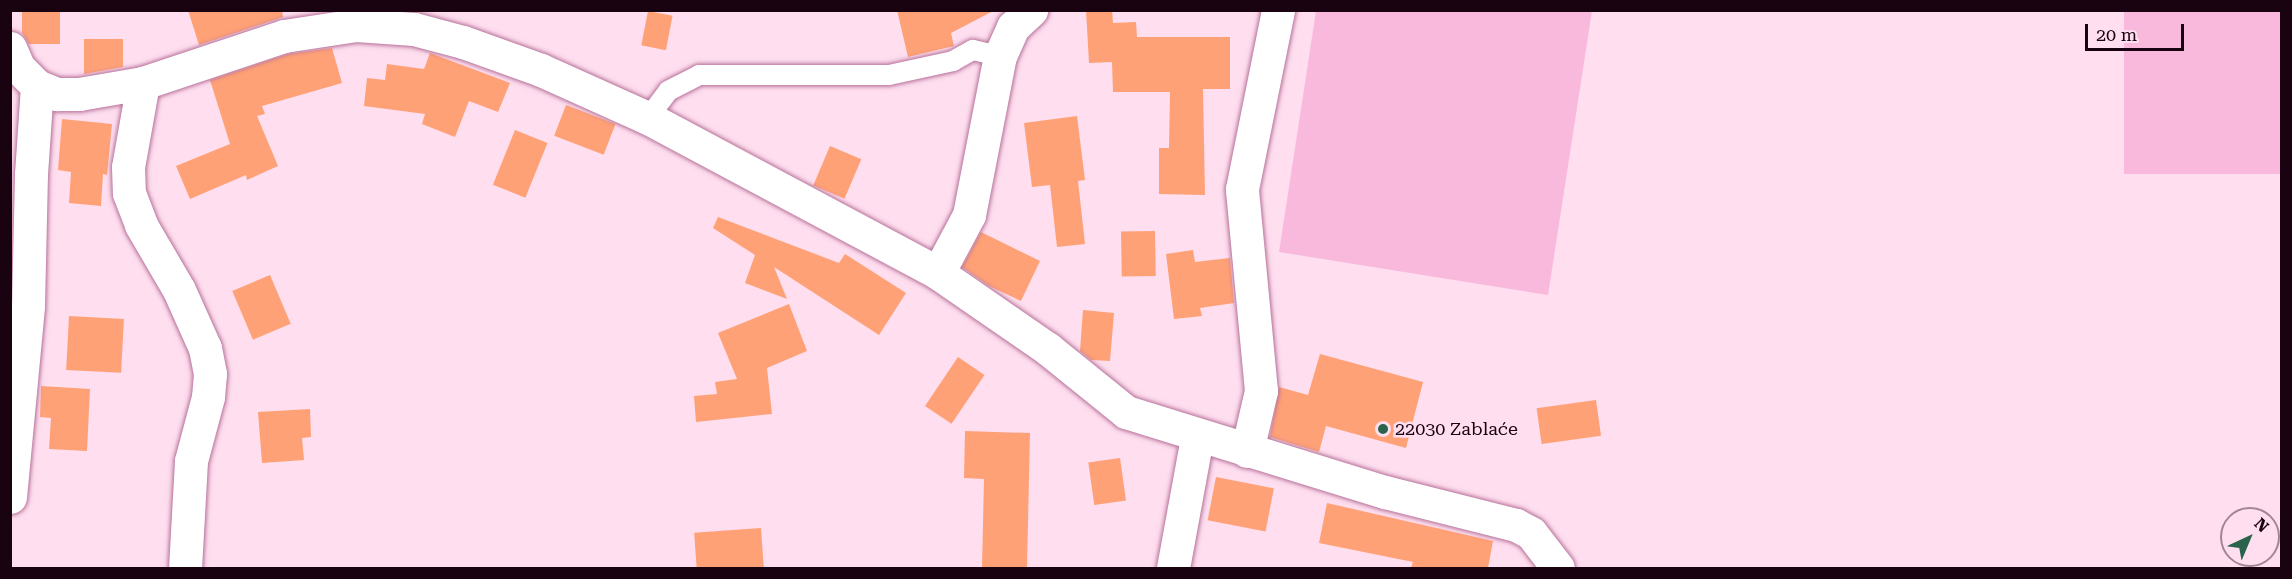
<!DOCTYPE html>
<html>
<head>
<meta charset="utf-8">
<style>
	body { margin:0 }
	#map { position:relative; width:2292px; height:579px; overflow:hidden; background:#fedeef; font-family:"Roboto Serif",serif }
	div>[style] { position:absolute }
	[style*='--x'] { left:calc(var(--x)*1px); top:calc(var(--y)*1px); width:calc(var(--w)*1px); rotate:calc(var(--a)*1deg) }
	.green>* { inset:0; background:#f9b9dc; transform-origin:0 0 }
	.building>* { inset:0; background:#ffa176; transform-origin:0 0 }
	.roads { filter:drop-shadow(0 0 2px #b77199) drop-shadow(0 0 2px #b77199) }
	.service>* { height:20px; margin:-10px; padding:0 10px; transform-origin:10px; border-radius:10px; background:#fff }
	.minor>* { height:33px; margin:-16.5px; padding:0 16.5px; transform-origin:16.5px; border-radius:16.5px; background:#fff }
	.tertiary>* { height:33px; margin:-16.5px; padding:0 16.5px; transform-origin:16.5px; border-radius:16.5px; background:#fff }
	.dots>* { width:16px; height:16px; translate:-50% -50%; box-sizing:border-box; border:3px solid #fedeef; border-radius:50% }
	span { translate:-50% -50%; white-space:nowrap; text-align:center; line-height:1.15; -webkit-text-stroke:5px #fedeef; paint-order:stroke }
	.poi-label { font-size:18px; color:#1a0311 }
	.left { translate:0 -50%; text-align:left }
	.frame { position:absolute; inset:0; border:12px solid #1a0311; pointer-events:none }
	.north { position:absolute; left:2220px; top:507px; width:60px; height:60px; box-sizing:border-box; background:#fedeef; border:2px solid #a38696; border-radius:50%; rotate:44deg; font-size:16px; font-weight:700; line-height:24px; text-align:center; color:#1a0311 }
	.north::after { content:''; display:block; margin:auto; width:21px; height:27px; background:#29634c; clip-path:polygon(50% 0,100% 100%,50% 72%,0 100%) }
	.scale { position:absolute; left:2085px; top:24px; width:99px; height:27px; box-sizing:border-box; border:3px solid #1a0311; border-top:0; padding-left:8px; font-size:18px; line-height:21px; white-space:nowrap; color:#1a0311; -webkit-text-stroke:4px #fedeef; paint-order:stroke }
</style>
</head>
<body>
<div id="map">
	<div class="green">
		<div style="clip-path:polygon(1316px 11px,1592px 11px,1548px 295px,1279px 252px)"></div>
		<div style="left:2124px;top:11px;width:157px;height:163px"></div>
	</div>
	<div class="building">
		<div style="clip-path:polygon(22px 10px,60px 10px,60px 44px,29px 44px,22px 33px)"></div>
		<div style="clip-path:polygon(188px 10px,282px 10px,283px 17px,199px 45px)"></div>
		<div style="clip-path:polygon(897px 10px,995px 10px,951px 33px,954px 46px,908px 57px)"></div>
		<div style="clip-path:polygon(1086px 10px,1112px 10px,1113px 23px,1136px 22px,1137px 37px,1230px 37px,1230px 89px,1203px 89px,1205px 195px,1159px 194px,1159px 148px,1169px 148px,1170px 92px,1113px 92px,1112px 62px,1089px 63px)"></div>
		<div style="left:648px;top:11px;width:25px;height:35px;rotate:11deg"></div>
		<div style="clip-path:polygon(84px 39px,123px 39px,123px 67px,84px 74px)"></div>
		<div style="clip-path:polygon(332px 48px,342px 83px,262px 106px,265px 114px,257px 116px,278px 166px,247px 180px,246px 175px,190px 199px,176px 166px,230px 144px,210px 80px,288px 54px)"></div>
		<div style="clip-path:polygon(430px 53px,510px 83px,498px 112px,469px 101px,455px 137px,422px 124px,425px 114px,364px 106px,367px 78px,385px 80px,387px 64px,424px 69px)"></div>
		<div style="left:566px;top:105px;width:53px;height:33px;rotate:21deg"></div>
		<div style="clip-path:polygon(1077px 116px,1085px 180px,1078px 181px,1085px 244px,1057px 247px,1050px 185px,1032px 187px,1024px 123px)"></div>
		<div style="clip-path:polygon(62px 119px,112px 124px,107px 175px,103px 174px,101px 206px,69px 203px,71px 172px,58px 170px)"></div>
		<div style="left:515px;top:130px;width:35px;height:59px;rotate:22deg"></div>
		<div style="left:830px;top:146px;width:34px;height:43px;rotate:23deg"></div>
		<div style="clip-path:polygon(718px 217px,839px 263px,845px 254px,906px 293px,879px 335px,774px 267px,787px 299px,745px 283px,755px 255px,713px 228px)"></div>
		<div style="left:1155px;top:231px;width:45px;height:34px;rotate:89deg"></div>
		<div style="clip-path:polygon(981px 232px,1040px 261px,1021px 301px,989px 286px,962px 267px)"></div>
		<div style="clip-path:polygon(1193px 250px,1195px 262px,1230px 258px,1234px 303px,1200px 308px,1202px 316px,1174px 319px,1166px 254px)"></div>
		<div style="left:270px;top:275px;width:53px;height:41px;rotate:67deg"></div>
		<div style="clip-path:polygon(789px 304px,807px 351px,767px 368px,772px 414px,696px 422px,694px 396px,717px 394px,715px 382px,737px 379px,718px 333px)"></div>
		<div style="clip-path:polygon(1083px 310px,1114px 313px,1110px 361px,1091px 360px,1080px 351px)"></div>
		<div style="left:69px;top:316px;width:55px;height:54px;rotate:3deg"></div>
		<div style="clip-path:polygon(1320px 354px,1423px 382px,1406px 448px,1326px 426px,1319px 452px,1270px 437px,1279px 387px,1308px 395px)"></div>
		<div style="left:958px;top:357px;width:32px;height:59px;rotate:34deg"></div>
		<div style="clip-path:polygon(41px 386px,90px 389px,87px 451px,49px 449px,51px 418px,40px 417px)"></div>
		<div style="left:1596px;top:400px;width:36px;height:60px;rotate:82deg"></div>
		<div style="clip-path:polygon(310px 409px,311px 437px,302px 438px,304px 460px,262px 463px,258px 412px)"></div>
		<div style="clip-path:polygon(965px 431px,1030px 433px,1027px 568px,982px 568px,984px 479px,964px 478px)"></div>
		<div style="left:1120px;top:458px;width:43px;height:32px;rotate:82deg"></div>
		<div style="left:1216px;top:477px;width:59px;height:44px;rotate:11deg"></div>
		<div style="clip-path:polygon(1327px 503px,1493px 541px,1488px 568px,1411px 568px,1413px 562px,1319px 543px)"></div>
		<div style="left:761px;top:528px;width:40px;height:67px;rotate:86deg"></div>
	</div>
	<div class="roads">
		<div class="service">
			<div style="--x:648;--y:118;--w:34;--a:-53"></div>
			<div style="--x:668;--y:91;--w:35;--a:-27"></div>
			<div style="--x:699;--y:75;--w:190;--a:0"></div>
			<div style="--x:889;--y:75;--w:66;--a:-12.3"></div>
			<div style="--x:953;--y:61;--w:23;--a:-29"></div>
			<div style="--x:973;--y:50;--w:28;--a:13"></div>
		</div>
		<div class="minor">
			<div style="--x:143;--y:83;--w:85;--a:100.1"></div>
			<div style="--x:128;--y:167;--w:26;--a:88"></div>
			<div style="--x:129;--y:193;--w:34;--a:69"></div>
			<div style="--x:141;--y:225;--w:75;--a:59.7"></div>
			<div style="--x:179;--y:290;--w:64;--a:65.9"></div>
			<div style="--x:205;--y:348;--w:26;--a:79"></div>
			<div style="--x:210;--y:374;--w:23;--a:95"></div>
			<div style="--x:208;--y:397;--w:66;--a:104.9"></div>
			<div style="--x:191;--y:461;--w:107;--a:93.2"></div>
			<div style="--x:938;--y:273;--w:66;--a:-61.9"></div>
			<div style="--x:969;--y:215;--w:162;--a:-79"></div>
			<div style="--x:1000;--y:56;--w:32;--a:-66"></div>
			<div style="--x:1013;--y:27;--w:25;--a:-43"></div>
			<div style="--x:1247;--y:451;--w:62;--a:-76.9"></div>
			<div style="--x:1261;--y:391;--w:203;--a:-95.4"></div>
			<div style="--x:1242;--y:189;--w:183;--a:-78.6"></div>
			<div style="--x:10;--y:497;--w:192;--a:-84.6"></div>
			<div style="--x:28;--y:306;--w:132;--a:-88.7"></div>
			<div style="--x:31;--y:174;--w:88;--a:-86.1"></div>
			<div style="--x:1173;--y:568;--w:133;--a:-79.6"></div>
		</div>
		<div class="tertiary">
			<div style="--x:10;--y:48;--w:22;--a:66"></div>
			<div style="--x:19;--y:68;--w:25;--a:45"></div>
			<div style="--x:37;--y:86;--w:22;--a:22"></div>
			<div style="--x:57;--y:94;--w:22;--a:0"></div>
			<div style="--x:79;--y:94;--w:65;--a:-9.8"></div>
			<div style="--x:143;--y:83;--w:149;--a:-18.4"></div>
			<div style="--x:284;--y:36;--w:73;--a:-8.7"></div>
			<div style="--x:356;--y:25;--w:58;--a:3.9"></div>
			<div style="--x:414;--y:29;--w:51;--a:14.9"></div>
			<div style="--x:463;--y:42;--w:83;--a:19.7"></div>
			<div style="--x:541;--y:70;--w:117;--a:24.2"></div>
			<div style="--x:648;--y:118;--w:329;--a:28.1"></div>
			<div style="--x:938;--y:273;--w:134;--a:34.6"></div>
			<div style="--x:1048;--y:349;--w:100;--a:38.9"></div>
			<div style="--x:1126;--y:412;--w:271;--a:17.2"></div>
			<div style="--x:1385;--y:492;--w:135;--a:14.1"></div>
			<div style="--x:1516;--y:525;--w:17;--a:28"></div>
			<div style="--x:1531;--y:533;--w:44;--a:52.4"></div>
		</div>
	</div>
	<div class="dots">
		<div style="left:1383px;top:429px;background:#29634c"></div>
	</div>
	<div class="poi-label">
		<span class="left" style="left:1395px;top:429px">22030 Zablaće</span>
	</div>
	<div class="frame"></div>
	<div class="north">N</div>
	<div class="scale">20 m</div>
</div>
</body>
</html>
